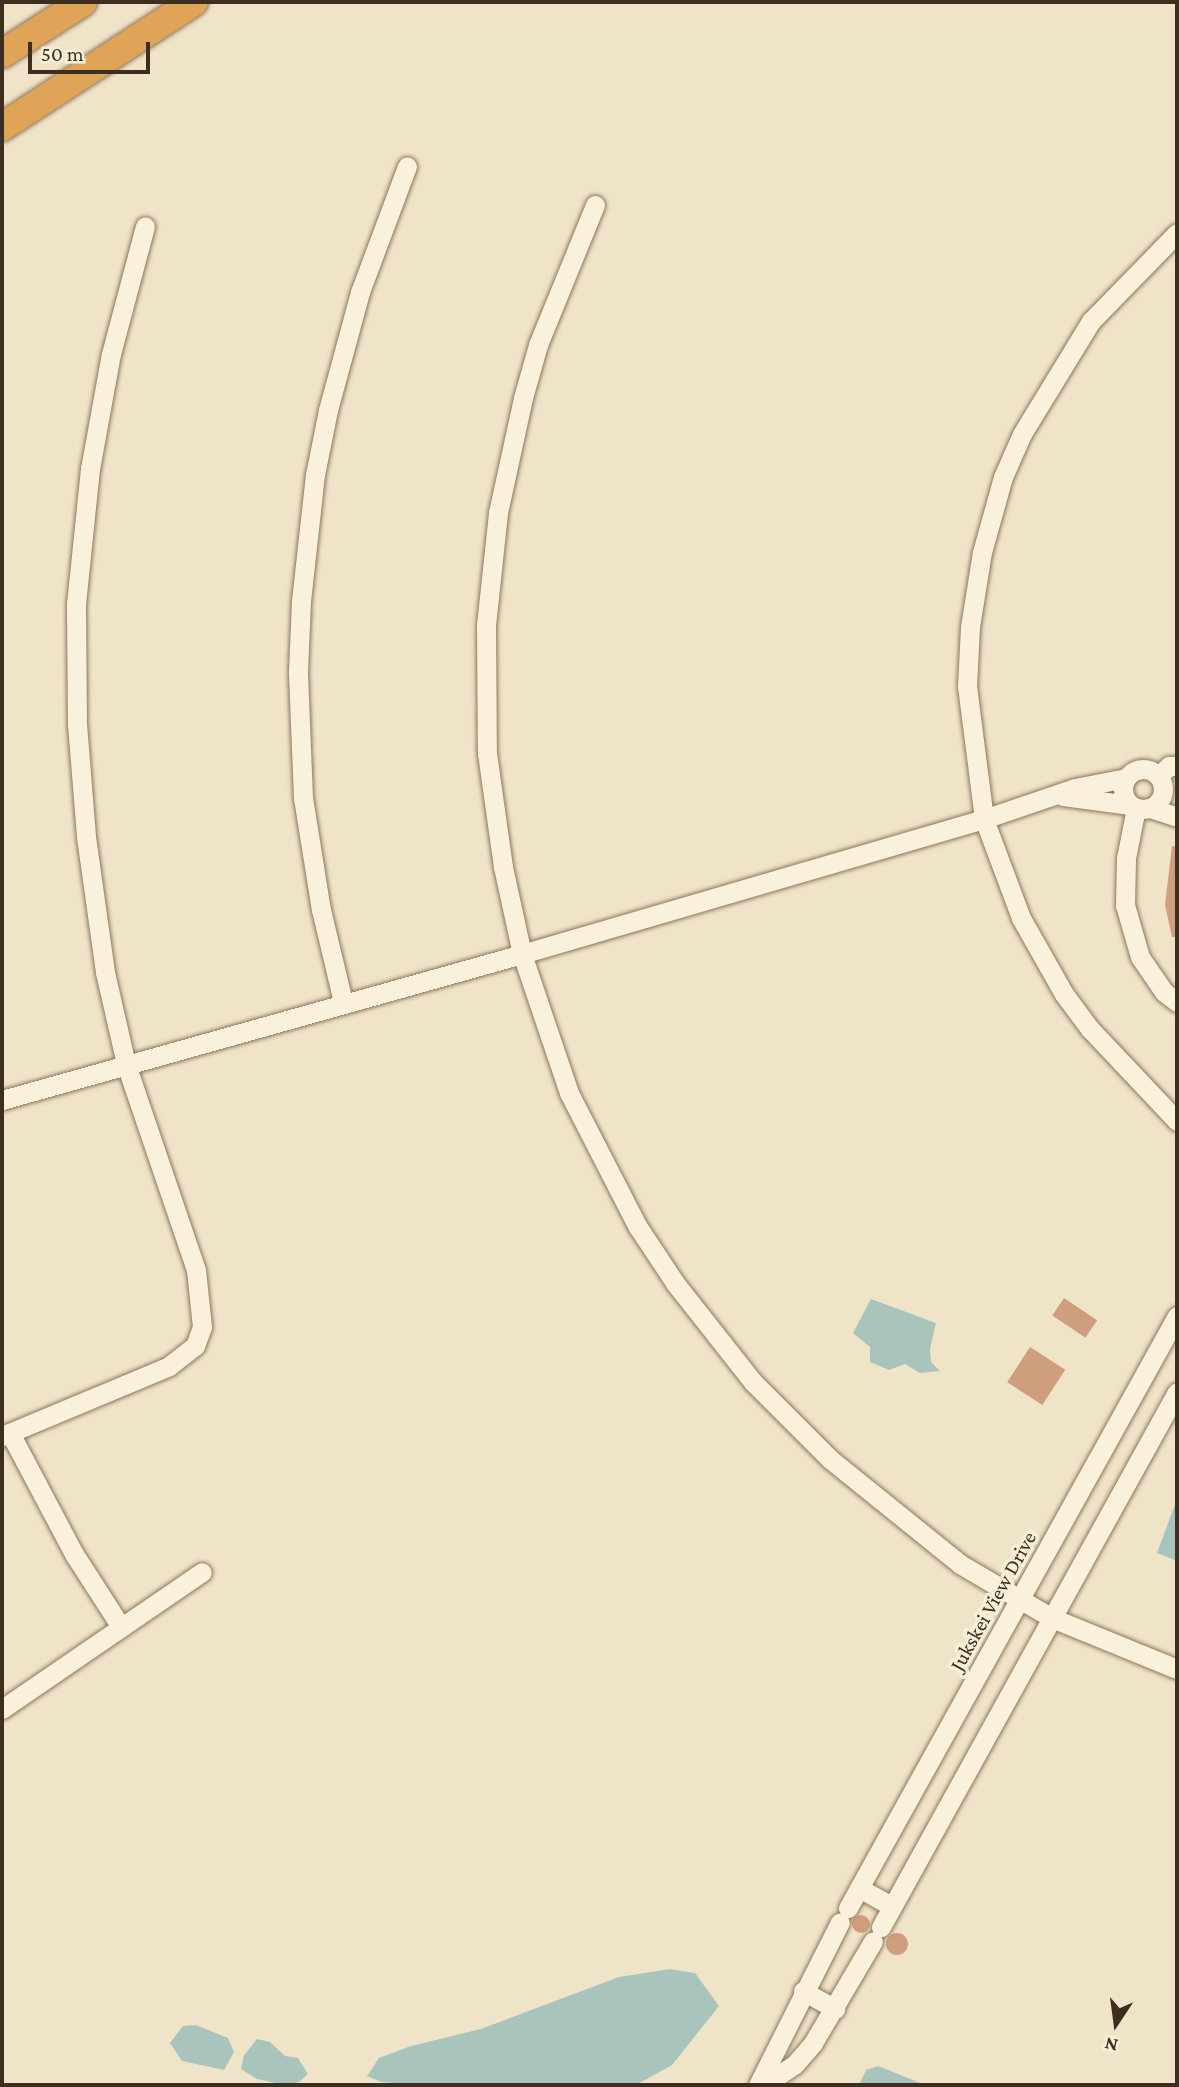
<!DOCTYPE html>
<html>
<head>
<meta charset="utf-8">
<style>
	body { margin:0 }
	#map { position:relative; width:1179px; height:2087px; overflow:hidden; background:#f0e4c8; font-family:"Crimson Pro",serif }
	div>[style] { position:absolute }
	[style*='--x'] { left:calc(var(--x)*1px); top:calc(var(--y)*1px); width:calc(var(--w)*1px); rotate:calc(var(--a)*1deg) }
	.water>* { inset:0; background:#a9c4bc }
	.building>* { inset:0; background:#cf9f7d; transform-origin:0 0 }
	.round { border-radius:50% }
	.roads { filter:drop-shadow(0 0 2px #8d765c) drop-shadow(0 0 2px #8d765c) }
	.minor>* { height:19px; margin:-9.5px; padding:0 9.5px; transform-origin:9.5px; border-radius:9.5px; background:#faf1dc }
	.minor>.ring { margin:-9.5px; padding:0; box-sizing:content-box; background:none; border:19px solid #faf1dc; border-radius:50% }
	.highway>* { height:28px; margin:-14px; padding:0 14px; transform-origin:14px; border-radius:14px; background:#e0a458 }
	span { translate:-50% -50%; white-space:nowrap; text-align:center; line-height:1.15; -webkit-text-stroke:7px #f7eed8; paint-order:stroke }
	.street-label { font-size:21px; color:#3d2e20 }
	.frame { position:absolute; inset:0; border:4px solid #3d2e20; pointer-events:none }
	.north { position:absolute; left:1081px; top:1989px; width:70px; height:70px; -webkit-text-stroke:5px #f7eed8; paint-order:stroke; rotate:193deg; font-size:19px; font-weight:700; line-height:28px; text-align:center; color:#3d2e20 }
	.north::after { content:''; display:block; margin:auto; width:24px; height:32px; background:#3d2e20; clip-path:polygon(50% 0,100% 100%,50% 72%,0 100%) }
	.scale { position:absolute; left:28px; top:42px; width:122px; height:32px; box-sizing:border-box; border:4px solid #3d2e20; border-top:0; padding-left:9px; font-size:21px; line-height:24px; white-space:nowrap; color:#3d2e20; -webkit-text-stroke:5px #f7eed8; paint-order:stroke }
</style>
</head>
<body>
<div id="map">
	<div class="water">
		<div style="clip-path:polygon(871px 1299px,936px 1323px,930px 1349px,931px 1362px,940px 1371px,920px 1373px,905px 1364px,889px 1370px,870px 1362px,870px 1347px,853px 1333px)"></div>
		<div style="clip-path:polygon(1177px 1499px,1177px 1561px,1157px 1553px)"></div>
		<div style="clip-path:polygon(670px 1969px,695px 1973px,719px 2006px,672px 2065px,636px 2085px,415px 2085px,381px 2082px,367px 2076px,379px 2058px,411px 2046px,481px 2029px,619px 1977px)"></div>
		<div style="clip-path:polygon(196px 2025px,228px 2038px,234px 2052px,224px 2070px,182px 2061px,170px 2043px,183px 2026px)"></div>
		<div style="clip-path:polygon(257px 2039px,270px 2042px,285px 2056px,298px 2058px,308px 2074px,299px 2082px,285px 2085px,257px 2079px,241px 2069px,244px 2055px)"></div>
		<div style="clip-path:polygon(878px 2066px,923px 2084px,926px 2085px,859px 2085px,866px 2070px)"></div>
	</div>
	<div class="building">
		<div style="clip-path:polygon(1172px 846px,1177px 847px,1177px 937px,1172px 937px,1165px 905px)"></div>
		<div style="left:1064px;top:1298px;width:40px;height:21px;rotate:34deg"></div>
		<div style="left:1030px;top:1347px;width:42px;height:42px;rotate:33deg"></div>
		<div class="round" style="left:852px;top:1915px;width:18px;height:18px"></div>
		<div class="round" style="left:886px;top:1933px;width:22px;height:22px"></div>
	</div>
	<div class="roads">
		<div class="minor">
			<div style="--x:595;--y:205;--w:151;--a:112.2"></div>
			<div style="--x:538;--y:345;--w:55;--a:105.8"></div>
			<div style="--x:523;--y:398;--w:118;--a:102.3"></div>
			<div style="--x:498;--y:513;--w:113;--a:96.1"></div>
			<div style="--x:486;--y:625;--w:128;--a:89.6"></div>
			<div style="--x:487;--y:753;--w:115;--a:82"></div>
			<div style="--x:503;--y:867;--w:89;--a:77.7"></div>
			<div style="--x:522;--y:954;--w:147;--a:71.3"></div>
			<div style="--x:569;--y:1093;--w:151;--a:62.8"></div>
			<div style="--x:638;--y:1227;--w:67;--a:56.5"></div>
			<div style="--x:675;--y:1283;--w:126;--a:51.8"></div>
			<div style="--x:753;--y:1382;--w:109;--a:45"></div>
			<div style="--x:830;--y:1459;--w:167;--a:38.9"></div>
			<div style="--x:960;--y:1564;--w:107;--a:30.4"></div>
			<div style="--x:1052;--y:1618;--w:135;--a:22.2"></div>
			<div style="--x:1177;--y:233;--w:123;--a:134.3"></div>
			<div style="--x:1091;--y:321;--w:132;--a:121.4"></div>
			<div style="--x:1022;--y:434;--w:47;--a:113.8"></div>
			<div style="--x:1003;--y:477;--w:78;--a:105.6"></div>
			<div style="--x:982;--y:552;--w:76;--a:99.1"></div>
			<div style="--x:970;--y:627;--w:59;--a:92.9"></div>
			<div style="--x:967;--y:686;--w:134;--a:82.7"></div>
			<div style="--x:984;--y:819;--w:106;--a:69.5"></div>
			<div style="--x:1021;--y:918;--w:87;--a:60.5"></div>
			<div style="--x:1064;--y:994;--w:44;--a:53.4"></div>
			<div style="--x:1090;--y:1029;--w:127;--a:46.6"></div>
			<div class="ring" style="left:1123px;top:769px;width:21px;height:21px"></div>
			<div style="--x:1158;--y:776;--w:15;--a:-42"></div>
			<div style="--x:1169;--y:766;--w:8;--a:0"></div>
			<div style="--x:1063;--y:796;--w:68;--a:7.7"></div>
			<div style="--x:1136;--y:808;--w:51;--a:101.3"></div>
			<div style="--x:1126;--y:858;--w:47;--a:91.2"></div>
			<div style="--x:1125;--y:905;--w:54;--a:73.9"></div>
			<div style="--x:1140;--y:957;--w:42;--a:55.6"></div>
			<div style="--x:1164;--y:992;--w:16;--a:38"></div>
			<div style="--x:1150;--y:808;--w:28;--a:18"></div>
			<div style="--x:343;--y:1002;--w:95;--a:-103.4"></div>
			<div style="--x:321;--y:910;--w:113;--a:-99.1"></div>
			<div style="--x:303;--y:798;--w:126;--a:-92.3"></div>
			<div style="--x:298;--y:672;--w:71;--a:-87.6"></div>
			<div style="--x:301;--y:601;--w:127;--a:-83.7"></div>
			<div style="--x:315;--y:475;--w:66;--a:-78.7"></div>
			<div style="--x:328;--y:410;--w:122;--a:-74.8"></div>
			<div style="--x:360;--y:292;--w:134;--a:-69.5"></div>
			<div style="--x:2;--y:1100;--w:540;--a:-15.68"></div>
			<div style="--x:522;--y:954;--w:481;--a:-16.3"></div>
			<div style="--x:984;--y:819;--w:96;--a:-18.8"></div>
			<div style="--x:1075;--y:788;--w:52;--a:-11.1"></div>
			<div style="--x:10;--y:1433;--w:137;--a:62.1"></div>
			<div style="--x:74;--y:1554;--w:87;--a:57.2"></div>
			<div style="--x:2;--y:1436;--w:181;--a:-22.7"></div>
			<div style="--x:169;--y:1366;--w:33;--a:-38"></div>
			<div style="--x:195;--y:1346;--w:20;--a:-70"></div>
			<div style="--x:202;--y:1327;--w:57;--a:-96"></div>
			<div style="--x:196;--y:1270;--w:218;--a:-108.8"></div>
			<div style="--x:126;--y:1064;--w:94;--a:-102.9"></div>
			<div style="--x:105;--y:972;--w:137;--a:-98"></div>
			<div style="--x:86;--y:836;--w:113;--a:-94.6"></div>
			<div style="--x:77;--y:723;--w:119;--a:-90.5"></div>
			<div style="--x:76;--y:604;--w:136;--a:-84.1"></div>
			<div style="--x:90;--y:469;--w:117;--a:-79.7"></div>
			<div style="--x:111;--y:354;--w:132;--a:-75.1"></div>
			<div style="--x:2;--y:1709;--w:242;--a:-34.4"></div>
			<div style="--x:859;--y:1888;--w:38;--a:29"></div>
			<div style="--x:848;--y:1908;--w:677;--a:-60.94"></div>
			<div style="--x:881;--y:1927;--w:611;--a:-61.05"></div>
			<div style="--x:803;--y:1991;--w:37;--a:29"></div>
			<div style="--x:758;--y:2085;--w:182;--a:-63.3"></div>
			<div style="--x:764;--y:2085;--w:37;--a:-34"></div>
			<div style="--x:795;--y:2064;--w:28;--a:-49"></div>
			<div style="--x:813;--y:2043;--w:118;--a:-59.5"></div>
		</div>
		<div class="highway">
			<div style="--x:2;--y:54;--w:96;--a:-32.7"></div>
			<div style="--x:2;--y:127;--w:229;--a:-33.1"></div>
		</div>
	</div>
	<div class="street-label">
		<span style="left:993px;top:1601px;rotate:-61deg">Jukskei View Drive</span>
	</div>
	<div class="frame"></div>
	<div class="north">N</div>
	<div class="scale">50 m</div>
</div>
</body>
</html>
